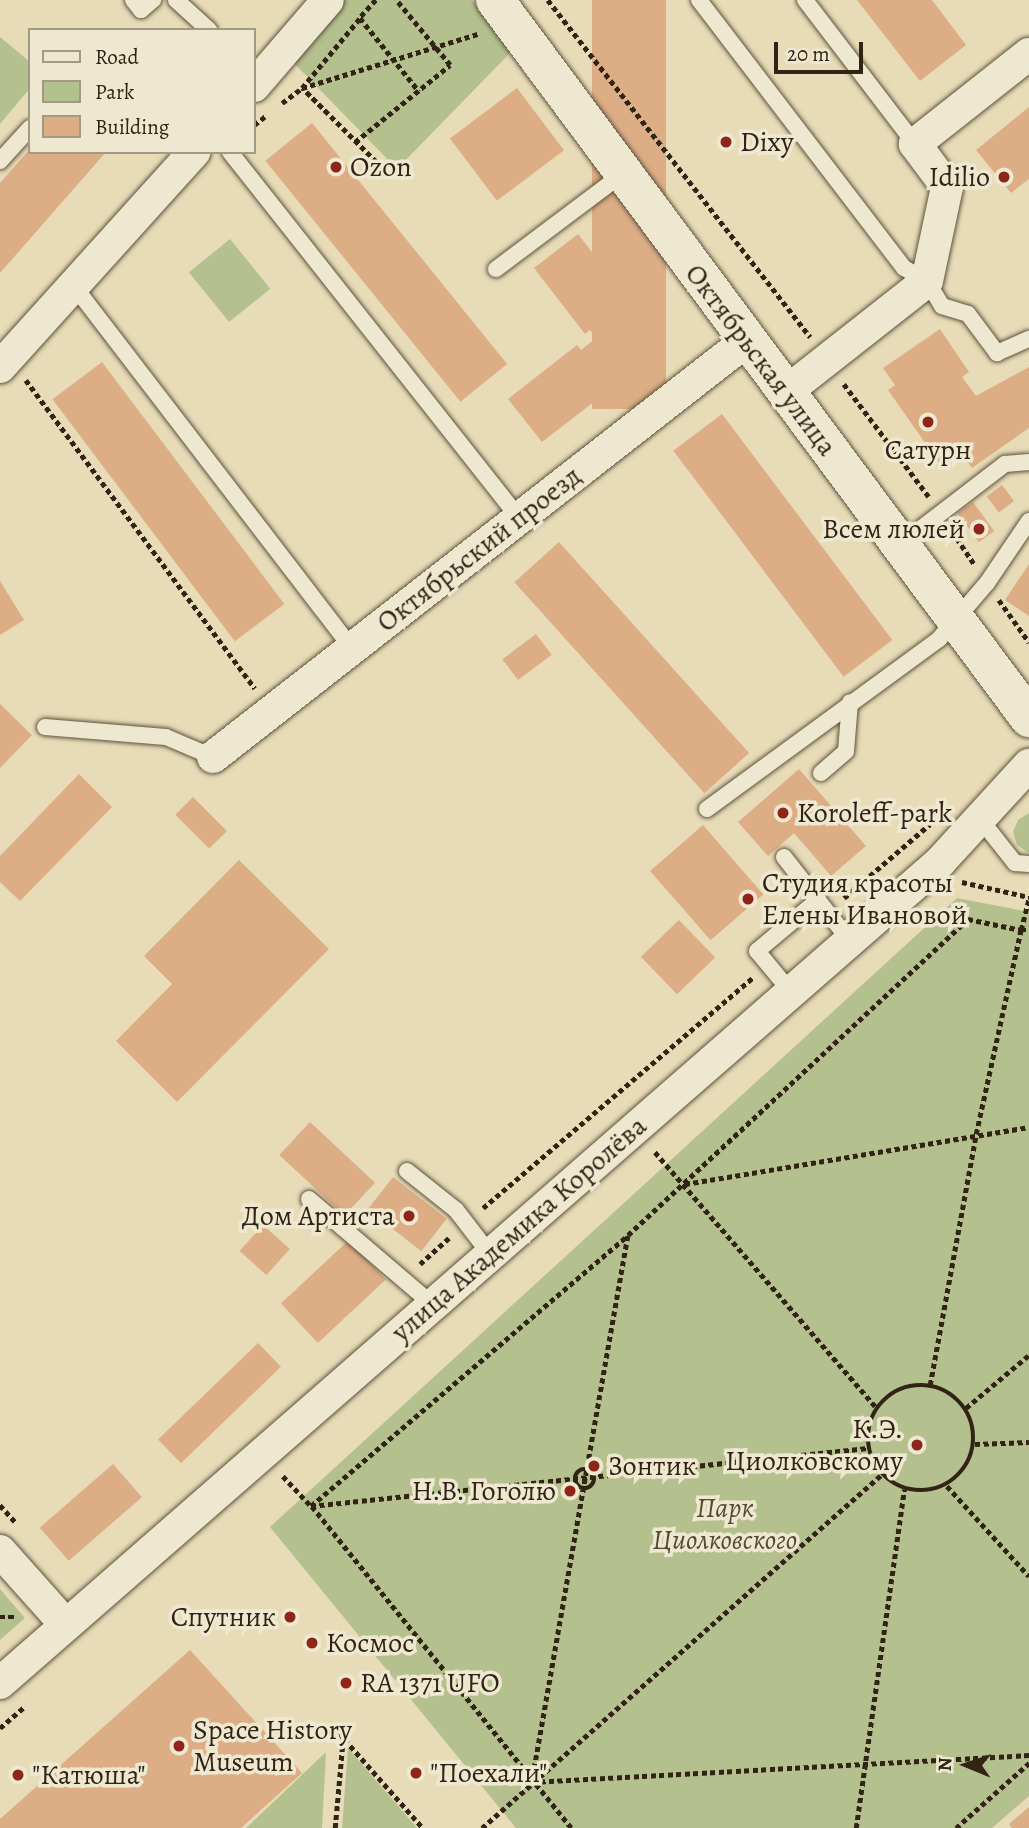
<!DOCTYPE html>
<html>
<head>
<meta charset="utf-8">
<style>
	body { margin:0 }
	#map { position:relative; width:1029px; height:1828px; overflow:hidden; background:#e7dcb7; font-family:Alegreya,serif }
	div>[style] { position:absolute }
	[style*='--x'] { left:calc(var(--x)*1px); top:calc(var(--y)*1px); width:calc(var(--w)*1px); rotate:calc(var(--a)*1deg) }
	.green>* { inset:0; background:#b5c08f; transform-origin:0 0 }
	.building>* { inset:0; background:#ddad85; transform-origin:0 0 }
	.path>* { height:4.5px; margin-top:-2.25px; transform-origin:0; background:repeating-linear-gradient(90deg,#322415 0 5px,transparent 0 8.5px) }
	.path>.ring { margin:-2.25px; padding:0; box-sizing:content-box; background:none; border:4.5px solid #322415; border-radius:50% }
	.roads { filter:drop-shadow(0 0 2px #5f523e) drop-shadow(0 0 2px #5f523e) }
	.service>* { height:16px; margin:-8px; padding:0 8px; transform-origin:8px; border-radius:8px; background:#efe8d0 }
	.minor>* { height:32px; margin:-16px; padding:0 16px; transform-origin:16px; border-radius:16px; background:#efe8d0 }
	.tertiary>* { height:38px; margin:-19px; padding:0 19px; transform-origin:19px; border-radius:19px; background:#efe8d0 }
	.dots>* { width:19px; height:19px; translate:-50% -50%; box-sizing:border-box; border:4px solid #efe8d0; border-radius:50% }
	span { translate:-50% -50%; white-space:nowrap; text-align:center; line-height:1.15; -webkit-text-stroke:7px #efe8d0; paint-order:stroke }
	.poi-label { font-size:28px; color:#322415 }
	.left { translate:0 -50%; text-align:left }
	.right { translate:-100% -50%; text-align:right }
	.street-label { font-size:28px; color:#322415 }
	.park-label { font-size:28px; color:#534b34; font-style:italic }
	.legend { position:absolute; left:28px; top:28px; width:228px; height:126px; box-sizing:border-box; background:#efe8d0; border:2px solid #a39a85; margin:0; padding:9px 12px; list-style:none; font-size:21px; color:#322415 }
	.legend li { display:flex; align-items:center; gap:14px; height:35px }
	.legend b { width:35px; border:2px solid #a39a85 }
	.north { position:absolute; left:931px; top:1730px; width:70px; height:70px; -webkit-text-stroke:5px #efe8d0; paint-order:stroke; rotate:272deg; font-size:19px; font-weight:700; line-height:28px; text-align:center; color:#322415 }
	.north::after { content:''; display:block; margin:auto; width:24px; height:32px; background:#322415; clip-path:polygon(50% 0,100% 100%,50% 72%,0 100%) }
	.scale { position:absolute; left:774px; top:42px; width:89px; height:32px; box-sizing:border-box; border:4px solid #322415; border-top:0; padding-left:9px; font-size:21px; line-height:24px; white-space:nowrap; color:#322415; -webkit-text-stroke:5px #efe8d0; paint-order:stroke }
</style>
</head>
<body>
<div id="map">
	<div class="green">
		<div style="clip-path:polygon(341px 0,472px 0,511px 52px,397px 169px,290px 59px)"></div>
		<div style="clip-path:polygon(0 37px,30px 62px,30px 88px,0 124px)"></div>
		<div style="left:230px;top:239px;width:64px;height:53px;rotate:51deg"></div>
		<div style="clip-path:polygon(1029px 813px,1029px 853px,1017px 845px,1013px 832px,1018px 820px)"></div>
		<div style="clip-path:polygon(957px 898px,1029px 912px,1029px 1796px,992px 1828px,516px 1828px,270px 1527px)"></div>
		<div style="clip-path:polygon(0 1589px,25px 1618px,0 1640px)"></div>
		<div style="clip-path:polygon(348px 1748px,417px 1828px,342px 1828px)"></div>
		<div style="clip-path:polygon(326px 1752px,322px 1828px,246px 1828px)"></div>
	</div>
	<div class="building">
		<div style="left:592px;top:0;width:74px;height:409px"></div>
		<div style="clip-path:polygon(857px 0,932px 0,966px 45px,920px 81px)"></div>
		<div style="left:517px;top:88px;width:78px;height:84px;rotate:53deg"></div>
		<div style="clip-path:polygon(1029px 107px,1029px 179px,1011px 193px,976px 150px)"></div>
		<div style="left:312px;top:123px;width:310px;height:60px;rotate:51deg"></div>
		<div style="clip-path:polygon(30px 149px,106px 152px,0 273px,0 183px)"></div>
		<div style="clip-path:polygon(578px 234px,665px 347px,542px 442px,508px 399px,577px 345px,581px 350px,596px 338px,590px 330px,585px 334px,534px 268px)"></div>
		<div style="clip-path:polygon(940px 329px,969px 372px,962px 377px,976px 396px,1029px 367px,1029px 428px,972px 468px,961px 453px,942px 467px,888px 390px,895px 385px,883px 368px)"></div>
		<div style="left:102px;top:362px;width:303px;height:62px;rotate:53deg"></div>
		<div style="left:722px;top:414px;width:283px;height:61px;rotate:53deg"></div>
		<div style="left:1002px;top:485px;width:20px;height:19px;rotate:53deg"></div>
		<div style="left:973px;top:502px;width:36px;height:19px;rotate:54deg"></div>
		<div style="left:559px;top:542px;width:284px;height:60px;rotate:48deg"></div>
		<div style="clip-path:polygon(1029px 564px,1029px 616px,1005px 600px)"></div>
		<div style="clip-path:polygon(0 581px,24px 620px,0 635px)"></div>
		<div style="left:536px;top:634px;width:26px;height:42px;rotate:53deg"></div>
		<div style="clip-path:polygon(0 704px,32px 735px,0 768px)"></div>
		<div style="clip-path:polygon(799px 769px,866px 846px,831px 876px,794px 833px,768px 856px,738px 822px)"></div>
		<div style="clip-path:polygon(79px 774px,112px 807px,20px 901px,0 882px,0 856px)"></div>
		<div style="left:193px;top:797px;width:48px;height:25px;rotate:45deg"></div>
		<div style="left:703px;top:825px;width:92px;height:70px;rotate:49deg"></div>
		<div style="clip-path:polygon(239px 860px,329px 949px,177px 1102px,116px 1041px,172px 984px,144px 956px)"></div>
		<div style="left:679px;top:920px;width:52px;height:53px;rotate:46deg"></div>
		<div style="left:310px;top:1122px;width:89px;height:45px;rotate:43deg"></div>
		<div style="left:393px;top:1177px;width:68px;height:41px;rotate:38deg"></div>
		<div style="left:263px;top:1225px;width:36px;height:35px;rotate:42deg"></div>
		<div style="left:349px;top:1240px;width:54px;height:93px;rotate:47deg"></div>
		<div style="left:258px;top:1343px;width:33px;height:139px;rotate:46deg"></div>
		<div style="left:113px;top:1464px;width:44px;height:97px;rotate:49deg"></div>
		<div style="clip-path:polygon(190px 1650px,302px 1773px,241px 1828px,0 1828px,0 1819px)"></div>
		<div style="clip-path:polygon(1029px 1807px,1029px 1828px,1012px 1828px,1009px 1824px)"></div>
	</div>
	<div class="path">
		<div style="--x:376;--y:0;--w:24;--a:132"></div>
		<div style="--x:360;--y:18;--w:94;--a:51.1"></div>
		<div style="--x:548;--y:0;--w:427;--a:52.1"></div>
		<div style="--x:282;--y:103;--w:25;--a:-37"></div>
		<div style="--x:302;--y:88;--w:91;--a:-50.4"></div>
		<div style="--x:254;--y:125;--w:16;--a:-38"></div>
		<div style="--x:355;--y:142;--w:122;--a:-39"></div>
		<div style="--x:450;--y:65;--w:85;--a:-129.7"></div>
		<div style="--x:382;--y:168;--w:113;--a:-135"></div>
		<div style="--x:302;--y:88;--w:184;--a:-17.1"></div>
		<div style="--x:26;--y:380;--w:384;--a:53.4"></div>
		<div style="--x:844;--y:384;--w:141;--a:53"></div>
		<div style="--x:952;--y:531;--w:40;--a:56"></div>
		<div style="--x:999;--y:600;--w:52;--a:54.5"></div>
		<div style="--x:962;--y:882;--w:69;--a:12.6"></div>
		<div style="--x:844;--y:898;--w:113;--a:-40.7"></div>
		<div style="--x:655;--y:1152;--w:339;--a:49.1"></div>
		<div style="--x:685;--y:1184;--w:349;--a:-9.4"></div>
		<div style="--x:483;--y:1208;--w:355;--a:-40.5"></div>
		<div style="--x:628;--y:1236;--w:554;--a:99.97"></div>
		<div style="--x:532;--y:1782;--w:498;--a:-3.1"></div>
		<div style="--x:420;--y:1264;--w:40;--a:-42"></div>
		<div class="ring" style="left:868px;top:1385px;width:101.5px;height:101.5px"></div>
		<div style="--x:930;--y:1385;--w:255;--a:-79.6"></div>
		<div style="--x:976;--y:1134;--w:209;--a:-77.6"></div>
		<div style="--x:1021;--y:930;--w:8;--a:0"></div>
		<div style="--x:966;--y:1408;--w:82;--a:-40.1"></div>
		<div style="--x:975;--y:1444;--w:54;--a:-2.1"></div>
		<div class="ring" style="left:575px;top:1469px;width:15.5px;height:15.5px"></div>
		<div style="--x:283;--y:1476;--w:41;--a:47"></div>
		<div style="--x:311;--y:1506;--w:560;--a:-5.94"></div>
		<div style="--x:947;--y:1486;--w:122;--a:47.7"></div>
		<div style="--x:0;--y:1505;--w:25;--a:48"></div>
		<div style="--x:0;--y:1617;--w:16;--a:0"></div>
		<div style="--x:0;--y:1728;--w:32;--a:-41"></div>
		<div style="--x:339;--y:1733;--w:127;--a:48.5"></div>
		<div style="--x:335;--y:1828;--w:90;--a:-84.9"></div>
		<div style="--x:482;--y:1828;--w:533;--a:-41.5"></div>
		<div style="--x:571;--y:1828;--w:414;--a:-128.9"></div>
		<div style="--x:311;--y:1506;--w:417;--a:-40.5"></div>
		<div style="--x:628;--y:1235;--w:464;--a:-42.9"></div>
		<div style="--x:968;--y:919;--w:54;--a:11.7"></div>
		<div style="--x:1021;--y:930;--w:34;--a:-76"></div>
		<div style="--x:856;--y:1828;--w:342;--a:-81.9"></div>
		<div style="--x:956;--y:1828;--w:98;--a:-41.7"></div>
	</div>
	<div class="roads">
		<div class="service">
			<div style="--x:133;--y:0;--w:13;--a:51"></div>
			<div style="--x:141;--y:10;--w:16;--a:-40"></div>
			<div style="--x:176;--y:0;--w:45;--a:42.3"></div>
			<div style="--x:699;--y:0;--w:337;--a:52.6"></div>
			<div style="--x:904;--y:268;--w:26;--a:29"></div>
			<div style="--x:927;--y:281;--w:29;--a:59"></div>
			<div style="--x:942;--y:306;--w:27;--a:17"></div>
			<div style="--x:968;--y:314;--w:49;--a:53.4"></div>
			<div style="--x:997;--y:353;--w:35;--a:-24"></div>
			<div style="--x:805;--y:0;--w:181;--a:52.6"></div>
			<div style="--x:230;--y:152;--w:466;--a:51.7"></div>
			<div style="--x:0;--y:161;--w:45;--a:-47.7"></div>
			<div style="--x:496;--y:269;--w:160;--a:-36.9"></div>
			<div style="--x:74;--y:286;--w:456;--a:52.5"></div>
			<div style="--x:898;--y:546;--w:135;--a:-37.5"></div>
			<div style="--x:1005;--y:464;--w:24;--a:-5"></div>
			<div style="--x:45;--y:727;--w:121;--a:4.7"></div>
			<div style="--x:166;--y:737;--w:51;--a:23.1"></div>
			<div style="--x:821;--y:773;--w:33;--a:-41"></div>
			<div style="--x:846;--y:751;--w:49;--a:-85.3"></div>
			<div style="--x:707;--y:809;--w:288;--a:-36.2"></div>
			<div style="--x:939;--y:639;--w:74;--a:-49.4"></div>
			<div style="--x:987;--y:583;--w:75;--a:-55.9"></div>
			<div style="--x:981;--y:820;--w:55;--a:51.7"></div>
			<div style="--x:1015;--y:863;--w:14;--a:4"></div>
			<div style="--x:784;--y:857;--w:107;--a:51.8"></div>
			<div style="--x:791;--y:992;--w:53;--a:-129.7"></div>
			<div style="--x:757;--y:951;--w:80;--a:-39.9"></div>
			<div style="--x:407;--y:1171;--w:63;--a:38.5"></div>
			<div style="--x:456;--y:1210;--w:56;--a:52.3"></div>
			<div style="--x:309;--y:1199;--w:162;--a:40.5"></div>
		</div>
		<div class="minor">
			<div style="--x:254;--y:86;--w:113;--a:-49.3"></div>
			<div style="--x:0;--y:367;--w:290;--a:-47.9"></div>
			<div style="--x:786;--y:392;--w:179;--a:-38.2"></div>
			<div style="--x:927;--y:281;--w:96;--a:-78"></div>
			<div style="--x:947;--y:187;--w:54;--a:-126.7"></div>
			<div style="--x:915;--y:144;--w:145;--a:-38.3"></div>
			<div style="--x:213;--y:757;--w:675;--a:-37.96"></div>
			<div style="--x:0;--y:1551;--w:99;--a:48.3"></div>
			<div style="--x:0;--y:1683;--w:1248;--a:-41.13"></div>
			<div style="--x:940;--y:862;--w:132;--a:-47.5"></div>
		</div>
		<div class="tertiary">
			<div style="--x:495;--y:0;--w:895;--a:53.36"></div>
		</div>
	</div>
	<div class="dots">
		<div style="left:726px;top:142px;background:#8f2418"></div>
		<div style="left:336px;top:167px;background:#8f2418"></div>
		<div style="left:1004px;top:177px;background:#8f2418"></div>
		<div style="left:928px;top:422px;background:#8f2418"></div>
		<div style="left:979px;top:529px;background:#8f2418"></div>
		<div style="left:783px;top:813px;background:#8f2418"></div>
		<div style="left:748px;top:899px;background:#8f2418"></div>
		<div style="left:409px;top:1216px;background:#8f2418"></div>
		<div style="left:917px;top:1445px;background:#8f2418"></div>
		<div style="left:594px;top:1466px;background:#8f2418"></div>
		<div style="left:570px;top:1491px;background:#8f2418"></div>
		<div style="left:290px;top:1617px;background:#8f2418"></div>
		<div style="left:312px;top:1643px;background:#8f2418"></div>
		<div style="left:346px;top:1683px;background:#8f2418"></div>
		<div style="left:179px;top:1746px;background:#8f2418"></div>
		<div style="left:416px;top:1773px;background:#8f2418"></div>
		<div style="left:18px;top:1775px;background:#8f2418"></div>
	</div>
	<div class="poi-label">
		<span class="left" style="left:740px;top:142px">Dixy</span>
		<span class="left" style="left:350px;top:167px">Ozon</span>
		<span class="right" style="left:990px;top:177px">Idilio</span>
		<span style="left:928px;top:450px">Сатурн</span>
		<span class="right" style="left:965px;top:529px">Всем люлей</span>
		<span class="left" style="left:797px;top:813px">Koroleff-park</span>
		<span class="left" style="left:762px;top:899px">Студия красоты<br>Елены Ивановой</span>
		<span class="right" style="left:395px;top:1216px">Дом Артиста</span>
		<span class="right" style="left:903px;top:1445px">К.Э.<br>Циолковскому</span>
		<span class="left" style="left:608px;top:1466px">Зонтик</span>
		<span class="right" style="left:556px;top:1491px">Н.В. Гоголю</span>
		<span class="right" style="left:276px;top:1617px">Спутник</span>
		<span class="left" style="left:326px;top:1643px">Космос</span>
		<span class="left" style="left:360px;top:1683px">RA 1371 UFO</span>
		<span class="left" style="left:193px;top:1746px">Space History<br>Museum</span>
		<span class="left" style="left:430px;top:1773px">"Поехали"</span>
		<span class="left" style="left:32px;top:1775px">"Катюша"</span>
	</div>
	<div class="street-label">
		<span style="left:761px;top:360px;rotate:53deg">Октябрьская улица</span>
		<span style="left:479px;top:549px;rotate:-38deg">Октябрьский проезд</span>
		<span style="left:519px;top:1229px;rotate:-41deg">улица Академика Королёва</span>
	</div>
	<div class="park-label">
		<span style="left:725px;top:1524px">Парк<br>Циолковского</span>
	</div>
	<ul class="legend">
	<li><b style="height:9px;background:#efe8d0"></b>Road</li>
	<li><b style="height:19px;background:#b5c08f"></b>Park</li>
	<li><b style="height:19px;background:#ddad85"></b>Building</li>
	</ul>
	<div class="north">N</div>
	<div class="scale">20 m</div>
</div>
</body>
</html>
